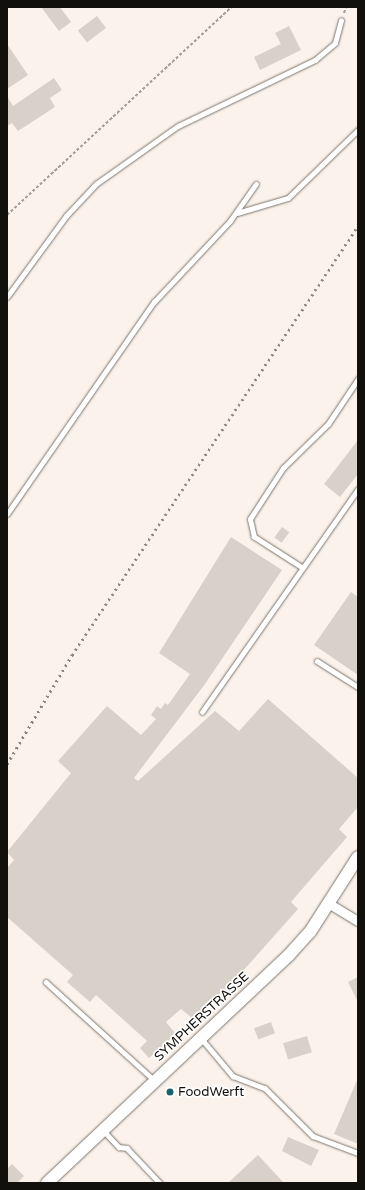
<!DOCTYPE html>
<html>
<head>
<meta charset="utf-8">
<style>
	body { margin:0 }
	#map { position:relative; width:365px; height:1190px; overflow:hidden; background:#fbf3eb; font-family:"Varela Round",sans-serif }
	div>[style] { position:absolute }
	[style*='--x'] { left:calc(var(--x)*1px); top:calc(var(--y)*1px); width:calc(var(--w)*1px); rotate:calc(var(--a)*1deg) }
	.building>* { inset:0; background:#d8d1c9; transform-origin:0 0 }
	.path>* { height:2px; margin-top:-1px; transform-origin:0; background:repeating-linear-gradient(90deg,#a39d97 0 3px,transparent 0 5px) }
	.roads { filter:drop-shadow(0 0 1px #7b756e) drop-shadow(0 0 1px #7b756e) }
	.service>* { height:4.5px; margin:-2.25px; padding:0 2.25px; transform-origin:2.25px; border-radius:2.25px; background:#fff }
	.minor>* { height:9px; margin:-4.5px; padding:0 4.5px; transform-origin:4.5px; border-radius:4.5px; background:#fff }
	.tertiary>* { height:12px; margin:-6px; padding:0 6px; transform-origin:6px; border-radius:6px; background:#fff }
	.rail>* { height:3px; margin-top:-1.5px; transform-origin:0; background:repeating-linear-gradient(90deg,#8a857f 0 2px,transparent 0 6px) }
	.dots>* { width:11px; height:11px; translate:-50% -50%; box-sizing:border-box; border:2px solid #fff; border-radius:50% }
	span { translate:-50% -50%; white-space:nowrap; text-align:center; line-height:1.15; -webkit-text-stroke:3.5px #fff; paint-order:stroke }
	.street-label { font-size:13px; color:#12100d }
	.poi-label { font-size:13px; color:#12100d }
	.left { translate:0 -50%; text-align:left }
	.frame { position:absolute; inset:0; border:8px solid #12100d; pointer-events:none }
</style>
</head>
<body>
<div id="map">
	<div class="building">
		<div style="clip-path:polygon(41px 7px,60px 7px,71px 22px,59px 31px)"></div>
		<div style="left:97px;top:16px;width:15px;height:24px;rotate:53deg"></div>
		<div style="clip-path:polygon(289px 26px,301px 50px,260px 70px,254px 57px,281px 44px,275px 33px)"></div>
		<div style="clip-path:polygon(7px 44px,28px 75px,7px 89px)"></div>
		<div style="clip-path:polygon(54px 78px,62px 90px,50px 98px,55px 107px,18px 131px,12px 123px,7px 126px,7px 96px,13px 106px)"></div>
		<div style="clip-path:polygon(358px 440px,358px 474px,340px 497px,324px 484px)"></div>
		<div style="left:282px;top:527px;width:9px;height:13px;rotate:36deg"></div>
		<div style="clip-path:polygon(231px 537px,282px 570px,205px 684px,134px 778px,138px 781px,215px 711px,239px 731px,268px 699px,358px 778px,358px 807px,339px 829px,347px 837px,291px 902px,298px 909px,235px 980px,192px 1018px,181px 1009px,166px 1022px,176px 1034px,149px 1058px,140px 1048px,147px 1041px,96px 995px,90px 1002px,67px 982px,73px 975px,7px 917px,7px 868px,14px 860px,7px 852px,71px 773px,58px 761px,107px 706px,141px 735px,156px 719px,151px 715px,157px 706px,161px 709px,165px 703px,168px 705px,190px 674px,159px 653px)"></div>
		<div style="clip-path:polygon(351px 592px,358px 597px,358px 675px,314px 645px)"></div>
		<div style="clip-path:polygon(358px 977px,358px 1002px,348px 982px)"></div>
		<div style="left:271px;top:1022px;width:12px;height:18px;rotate:70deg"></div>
		<div style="left:307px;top:1036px;width:17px;height:25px;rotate:73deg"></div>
		<div style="clip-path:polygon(358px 1078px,358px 1144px,334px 1134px)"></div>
		<div style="clip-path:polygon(288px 1137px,319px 1150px,311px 1166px,282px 1151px)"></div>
		<div style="clip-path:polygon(258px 1155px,284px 1183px,228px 1183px)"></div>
		<div style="clip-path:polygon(12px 1164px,24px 1176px,17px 1183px,7px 1183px,7px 1169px)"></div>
	</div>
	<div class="path">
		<div style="--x:344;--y:13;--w:6;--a:-72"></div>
		<div style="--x:7;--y:215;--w:306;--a:-42.8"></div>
	</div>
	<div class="roads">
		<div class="service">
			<div style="--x:237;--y:213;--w:53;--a:-16.4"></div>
			<div style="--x:288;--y:198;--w:98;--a:-44.2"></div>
			<div style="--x:7;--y:297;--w:100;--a:-53.9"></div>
			<div style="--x:66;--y:216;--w:44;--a:-46.8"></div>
			<div style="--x:96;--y:184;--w:100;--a:-35.3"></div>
			<div style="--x:178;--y:126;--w:152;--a:-25.7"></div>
			<div style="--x:315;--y:60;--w:26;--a:-40"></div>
			<div style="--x:335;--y:43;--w:23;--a:-75"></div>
			<div style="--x:7;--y:514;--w:258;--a:-55.3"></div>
			<div style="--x:154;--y:302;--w:111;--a:-46.8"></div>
			<div style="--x:230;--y:221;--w:45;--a:-54.9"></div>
			<div style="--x:301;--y:567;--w:56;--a:-147.4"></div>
			<div style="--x:254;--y:537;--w:18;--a:-103"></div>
			<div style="--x:250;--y:519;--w:61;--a:-57.1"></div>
			<div style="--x:283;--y:468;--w:63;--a:-44.4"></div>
			<div style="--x:328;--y:424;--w:54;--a:-56.3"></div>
			<div style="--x:317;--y:661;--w:49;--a:32.4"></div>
			<div style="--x:202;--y:712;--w:272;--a:-55"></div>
			<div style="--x:46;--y:982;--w:147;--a:42.2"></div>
			<div style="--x:201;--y:1038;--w:50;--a:49.9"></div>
			<div style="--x:233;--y:1076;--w:34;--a:21"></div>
			<div style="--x:265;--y:1088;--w:68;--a:45"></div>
			<div style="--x:313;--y:1136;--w:48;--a:20.7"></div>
			<div style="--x:104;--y:1131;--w:22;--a:47"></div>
			<div style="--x:119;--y:1147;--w:8;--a:7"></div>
			<div style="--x:127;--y:1148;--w:48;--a:46.7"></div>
		</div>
		<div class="minor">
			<div style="--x:328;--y:903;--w:35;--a:31"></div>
		</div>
		<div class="tertiary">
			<div style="--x:47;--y:1183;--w:332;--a:-43.3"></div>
			<div style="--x:289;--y:955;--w:31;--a:-48"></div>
			<div style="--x:310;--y:932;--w:89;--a:-57.4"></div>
		</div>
	</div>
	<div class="rail">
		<div style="--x:7;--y:764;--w:127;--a:-59.2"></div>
		<div style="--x:72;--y:655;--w:516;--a:-56.31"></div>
	</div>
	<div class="dots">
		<div style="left:170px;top:1092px;background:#17636e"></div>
	</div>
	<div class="street-label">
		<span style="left:202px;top:1017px;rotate:-43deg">SYMPHERSTRASSE</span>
	</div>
	<div class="poi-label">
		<span class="left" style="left:178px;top:1092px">FoodWerft</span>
	</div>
	<div class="frame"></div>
</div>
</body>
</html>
